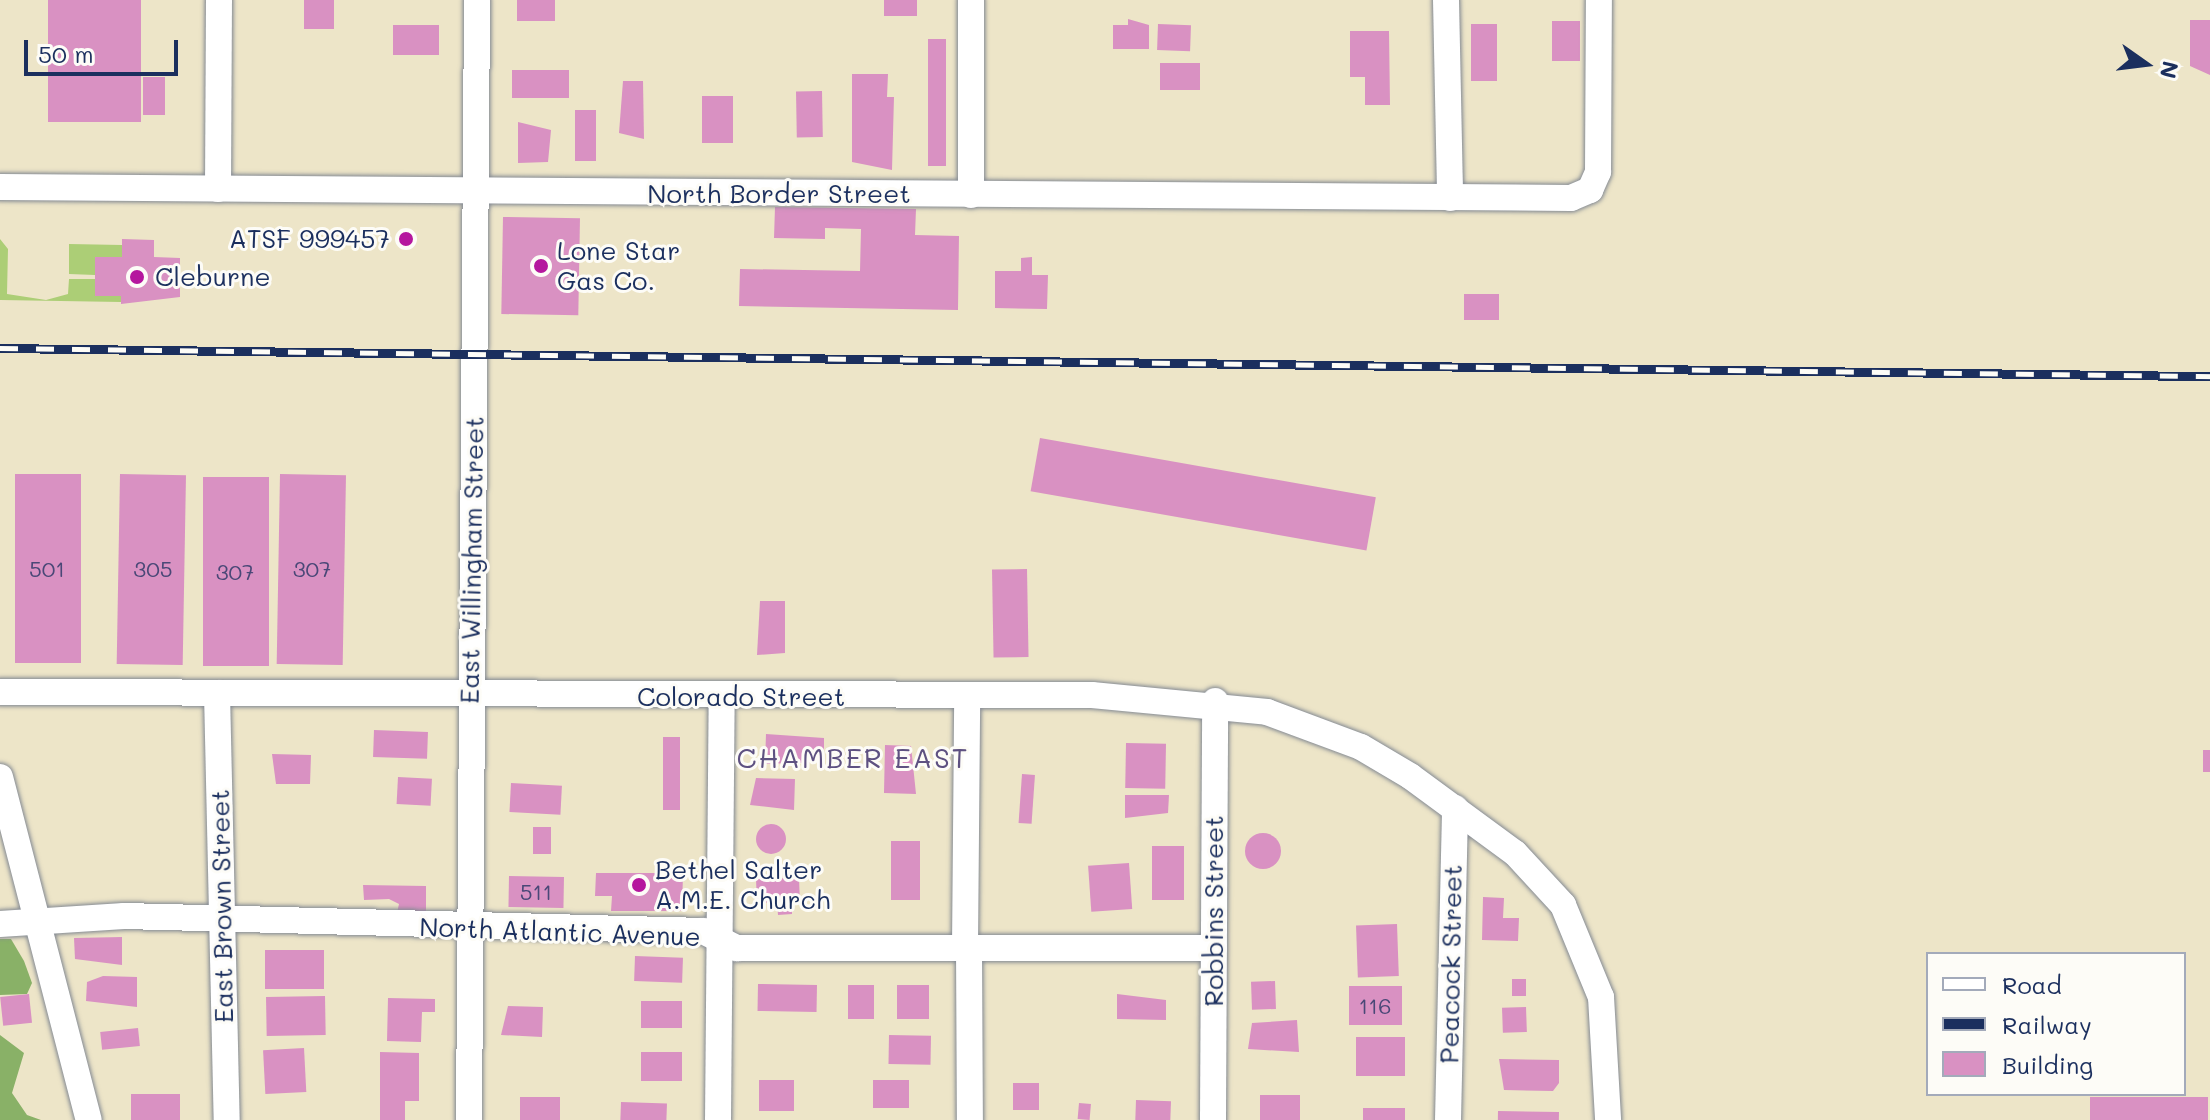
<!DOCTYPE html>
<html>
<head>
<meta charset="utf-8">
<style>
	body { margin:0 }
	#map { position:relative; width:2210px; height:1120px; overflow:hidden; background:#ede5c8; font-family:Mali,sans-serif }
	div>[style] { position:absolute }
	[style*='--x'] { left:calc(var(--x)*1px); top:calc(var(--y)*1px); width:calc(var(--w)*1px); rotate:calc(var(--a)*1deg) }
	.green>* { inset:0; background:#acce76 }
	.forest>* { inset:0; background:#89b167 }
	.building>* { inset:0; background:#d991c2; transform-origin:0 0 }
	.round { border-radius:50% }
	.roads { filter:drop-shadow(0 0 2px #848a93) drop-shadow(0 0 2px #848a93) }
	.minor>* { height:26px; margin:-13px; padding:0 13px; transform-origin:13px; border-radius:13px; background:#fff }
	.rail>* { height:9px; margin-top:-4.5px; transform-origin:0; background:repeating-linear-gradient(90deg,#fdfcf7 0 18px,#1b2f5e 0 36px); box-sizing:border-box; border-block:2px solid #1b2f5e }
	.dots>* { width:22px; height:22px; translate:-50% -50%; box-sizing:border-box; border:4px solid #fdfcf7; border-radius:50% }
	span { translate:-50% -50%; white-space:nowrap; text-align:center; line-height:1.15; -webkit-text-stroke:6px #fdfcf7; paint-order:stroke }
	.number-label { font-size:22px; color:#4a4877 }
	.number-label span { -webkit-text-stroke-width:0 }
	.street-label { font-size:26px; color:#1b2f5e }
	.poi-label { font-size:26px; color:#1b2f5e }
	.right { translate:-100% -50%; text-align:right }
	.left { translate:0 -50%; text-align:left }
	.neighbourhood-label { font-size:28px; color:#5e5181; letter-spacing:2px }
	.legend { position:absolute; left:1926px; top:952px; width:260px; height:144px; box-sizing:border-box; background:#fdfcf7; border:2px solid #a3aaba; margin:0; padding:10px 14px; list-style:none; font-size:24px; color:#1b2f5e }
	.legend li { display:flex; align-items:center; gap:16px; height:40px }
	.legend b { width:40px; border:2px solid #a3aaba }
	.north { position:absolute; left:2106px; top:24px; width:80px; height:80px; -webkit-text-stroke:6px #fdfcf7; paint-order:stroke; rotate:104deg; font-size:22px; font-weight:700; line-height:32px; text-align:center; color:#1b2f5e }
	.north::after { content:''; display:block; margin:auto; width:28px; height:36px; background:#1b2f5e; clip-path:polygon(50% 0,100% 100%,50% 72%,0 100%) }
	.scale { position:absolute; left:24px; top:40px; width:154px; height:36px; box-sizing:border-box; border:4px solid #1b2f5e; border-top:0; padding-left:10px; font-size:24px; line-height:28px; white-space:nowrap; color:#1b2f5e; -webkit-text-stroke:6px #fdfcf7; paint-order:stroke }
</style>
</head>
<body>
<div id="map">
	<div class="green">
		<div style="clip-path:polygon(0 239px,8px 249px,7px 294px,46px 300px,68px 294px,69px 279px,95px 279px,95px 296px,121px 296px,121px 302px,0 300px)"></div>
		<div style="clip-path:polygon(69px 244px,122px 245px,122px 257px,95px 275px,69px 274px)"></div>
	</div>
	<div class="forest">
		<div style="clip-path:polygon(0 939px,11px 939px,24px 961px,32px 983px,27px 994px,0 995px)"></div>
		<div style="clip-path:polygon(0 1035px,24px 1053px,12px 1093px,27px 1115px,41px 1120px,0 1120px)"></div>
	</div>
	<div class="building">
		<div style="left:48px;top:0;width:93px;height:122px"></div>
		<div style="left:304px;top:0;width:30px;height:29px"></div>
		<div style="left:517px;top:0;width:38px;height:21px"></div>
		<div style="left:884px;top:0;width:33px;height:16px"></div>
		<div style="clip-path:polygon(1128px 19px,1149px 25px,1149px 49px,1113px 49px,1113px 25px,1128px 25px)"></div>
		<div style="clip-path:polygon(2190px 20px,2210px 20px,2210px 75px,2190px 66px)"></div>
		<div style="left:1552px;top:21px;width:28px;height:40px"></div>
		<div style="left:1158px;top:24px;width:33px;height:26px;rotate:2deg"></div>
		<div style="left:1471px;top:24px;width:26px;height:57px"></div>
		<div style="left:393px;top:25px;width:46px;height:30px"></div>
		<div style="clip-path:polygon(1350px 31px,1389px 31px,1390px 105px,1365px 105px,1365px 77px,1350px 77px)"></div>
		<div style="left:928px;top:39px;width:18px;height:127px"></div>
		<div style="left:1160px;top:63px;width:40px;height:27px"></div>
		<div style="left:512px;top:70px;width:57px;height:28px"></div>
		<div style="clip-path:polygon(852px 74px,888px 74px,887px 97px,894px 97px,892px 170px,852px 162px)"></div>
		<div style="left:143px;top:77px;width:22px;height:38px"></div>
		<div style="clip-path:polygon(623px 81px,643px 81px,644px 139px,619px 133px)"></div>
		<div style="left:822px;top:91px;width:46px;height:26px;rotate:89deg"></div>
		<div style="left:702px;top:96px;width:31px;height:47px"></div>
		<div style="left:575px;top:110px;width:21px;height:51px"></div>
		<div style="clip-path:polygon(518px 122px,551px 130px,548px 162px,518px 163px)"></div>
		<div style="clip-path:polygon(775px 207px,916px 209px,915px 235px,959px 236px,958px 310px,739px 306px,740px 269px,860px 271px,861px 229px,825px 228px,825px 239px,774px 238px)"></div>
		<div style="left:503px;top:217px;width:77px;height:97px;rotate:1deg"></div>
		<div style="clip-path:polygon(122px 239px,154px 240px,154px 257px,180px 258px,180px 297px,121px 304px,121px 296px,95px 296px,95px 257px,122px 257px)"></div>
		<div style="clip-path:polygon(1032px 257px,1032px 275px,1048px 275px,1047px 309px,995px 308px,995px 271px,1021px 271px,1021px 258px)"></div>
		<div style="left:1464px;top:294px;width:35px;height:26px"></div>
		<div style="left:1040px;top:438px;width:341px;height:54px;rotate:10deg"></div>
		<div style="left:15px;top:474px;width:66px;height:189px"></div>
		<div style="left:120px;top:474px;width:66px;height:190px;rotate:1deg"></div>
		<div style="left:280px;top:474px;width:66px;height:190px;rotate:1deg"></div>
		<div style="left:203px;top:477px;width:66px;height:189px"></div>
		<div style="left:1027px;top:569px;width:88px;height:35px;rotate:89deg"></div>
		<div style="clip-path:polygon(760px 601px,785px 601px,785px 653px,757px 655px)"></div>
		<div style="left:374px;top:730px;width:54px;height:27px;rotate:2deg"></div>
		<div style="clip-path:polygon(766px 734px,824px 738px,824px 762px,765px 764px)"></div>
		<div style="left:663px;top:737px;width:17px;height:73px"></div>
		<div style="left:1126px;top:743px;width:40px;height:45px;rotate:1deg"></div>
		<div style="clip-path:polygon(885px 745px,911px 746px,916px 794px,884px 793px)"></div>
		<div style="left:2203px;top:750px;width:7px;height:22px"></div>
		<div style="clip-path:polygon(272px 754px,311px 755px,310px 784px,276px 784px)"></div>
		<div style="left:1022px;top:774px;width:13px;height:49px;rotate:4deg"></div>
		<div style="left:398px;top:777px;width:34px;height:27px;rotate:3deg"></div>
		<div style="clip-path:polygon(756px 778px,795px 779px,794px 810px,750px 805px)"></div>
		<div style="left:511px;top:783px;width:51px;height:29px;rotate:3deg"></div>
		<div style="clip-path:polygon(1125px 795px,1169px 795px,1168px 813px,1125px 818px)"></div>
		<div class="round" style="left:756px;top:824px;width:30px;height:30px"></div>
		<div style="left:533px;top:827px;width:18px;height:27px"></div>
		<div class="round" style="left:1245px;top:833px;width:36px;height:36px"></div>
		<div style="left:891px;top:841px;width:29px;height:59px"></div>
		<div style="left:1152px;top:846px;width:32px;height:54px"></div>
		<div style="left:1129px;top:863px;width:46px;height:41px;rotate:86deg"></div>
		<div style="clip-path:polygon(596px 873px,683px 873px,682px 911px,611px 911px,612px 896px,595px 896px)"></div>
		<div style="left:509px;top:876px;width:55px;height:31px;rotate:1deg"></div>
		<div style="clip-path:polygon(799px 878px,800px 904px,792px 904px,792px 914px,778px 915px,777px 902px,757px 903px,756px 879px)"></div>
		<div style="clip-path:polygon(363px 885px,426px 886px,426px 914px,397px 913px,399px 904px,389px 899px,364px 900px)"></div>
		<div style="clip-path:polygon(1483px 897px,1504px 898px,1503px 918px,1519px 918px,1518px 941px,1482px 940px)"></div>
		<div style="left:1397px;top:924px;width:52px;height:41px;rotate:88deg"></div>
		<div style="clip-path:polygon(122px 937px,122px 965px,75px 959px,74px 938px)"></div>
		<div style="left:324px;top:950px;width:39px;height:59px;rotate:90deg"></div>
		<div style="left:635px;top:956px;width:48px;height:25px;rotate:2deg"></div>
		<div style="clip-path:polygon(103px 976px,137px 977px,137px 1007px,86px 1001px,87px 982px)"></div>
		<div style="left:1512px;top:979px;width:14px;height:17px"></div>
		<div style="left:1275px;top:981px;width:28px;height:24px;rotate:88deg"></div>
		<div style="left:758px;top:984px;width:59px;height:27px;rotate:1deg"></div>
		<div style="left:848px;top:985px;width:26px;height:34px"></div>
		<div style="left:897px;top:985px;width:32px;height:34px"></div>
		<div style="left:1349px;top:986px;width:53px;height:39px"></div>
		<div style="left:29px;top:994px;width:29px;height:29px;rotate:84deg"></div>
		<div style="clip-path:polygon(1117px 994px,1166px 1000px,1166px 1020px,1117px 1019px)"></div>
		<div style="left:325px;top:996px;width:39px;height:59px;rotate:89deg"></div>
		<div style="clip-path:polygon(388px 998px,435px 999px,435px 1012px,422px 1012px,421px 1042px,387px 1041px)"></div>
		<div style="left:641px;top:1001px;width:41px;height:27px"></div>
		<div style="clip-path:polygon(508px 1006px,543px 1007px,542px 1037px,501px 1035px)"></div>
		<div style="left:1526px;top:1007px;width:25px;height:24px;rotate:88deg"></div>
		<div style="clip-path:polygon(1297px 1020px,1299px 1052px,1248px 1049px,1252px 1023px)"></div>
		<div style="left:138px;top:1028px;width:18px;height:38px;rotate:84deg"></div>
		<div style="left:889px;top:1035px;width:42px;height:29px;rotate:1deg"></div>
		<div style="left:1356px;top:1037px;width:49px;height:39px"></div>
		<div style="left:304px;top:1048px;width:44px;height:41px;rotate:87deg"></div>
		<div style="clip-path:polygon(380px 1052px,419px 1053px,419px 1101px,405px 1101px,405px 1120px,380px 1120px)"></div>
		<div style="left:641px;top:1052px;width:41px;height:29px"></div>
		<div style="clip-path:polygon(1499px 1059px,1559px 1060px,1559px 1083px,1553px 1091px,1504px 1090px)"></div>
		<div style="left:759px;top:1080px;width:35px;height:31px"></div>
		<div style="left:873px;top:1080px;width:36px;height:28px"></div>
		<div style="left:1013px;top:1083px;width:26px;height:27px"></div>
		<div style="left:180px;top:1094px;width:26px;height:49px;rotate:90deg"></div>
		<div style="left:1260px;top:1095px;width:40px;height:25px"></div>
		<div style="left:520px;top:1097px;width:40px;height:24px"></div>
		<div style="left:2090px;top:1097px;width:118px;height:23px"></div>
		<div style="left:1136px;top:1100px;width:35px;height:20px;rotate:2deg"></div>
		<div style="left:621px;top:1102px;width:46px;height:18px;rotate:2deg"></div>
		<div style="left:1079px;top:1103px;width:12px;height:16px;rotate:5deg"></div>
		<div style="left:1405px;top:1108px;width:12px;height:42px;rotate:90deg"></div>
		<div style="left:1498px;top:1111px;width:61px;height:9px;rotate:1deg"></div>
	</div>
	<div class="roads">
		<div class="minor">
			<div style="--x:971;--y:0;--w:195;--a:90"></div>
			<div style="--x:1446;--y:0;--w:198;--a:88.8"></div>
			<div style="--x:0;--y:187;--w:1571;--a:0.4"></div>
			<div style="--x:1571;--y:198;--w:21;--a:-23"></div>
			<div style="--x:1590;--y:190;--w:20;--a:-66"></div>
			<div style="--x:1598;--y:172;--w:172;--a:-89.7"></div>
			<div style="--x:218;--y:189;--w:189;--a:-89.7"></div>
			<div style="--x:0;--y:692;--w:1092;--a:0.16"></div>
			<div style="--x:1092;--y:695;--w:176;--a:5.5"></div>
			<div style="--x:1267;--y:712;--w:100;--a:20.4"></div>
			<div style="--x:1361;--y:747;--w:57;--a:30.6"></div>
			<div style="--x:1410;--y:776;--w:130;--a:36.3"></div>
			<div style="--x:1515;--y:853;--w:71;--a:47.3"></div>
			<div style="--x:1563;--y:905;--w:100;--a:67.6"></div>
			<div style="--x:1601;--y:997;--w:123;--a:86.7"></div>
			<div style="--x:217;--y:693;--w:427;--a:88.7"></div>
			<div style="--x:0;--y:777;--w:354;--a:75.5"></div>
			<div style="--x:0;--y:924;--w:124;--a:-3.7"></div>
			<div style="--x:124;--y:916;--w:579;--a:1.48"></div>
			<div style="--x:703;--y:931;--w:38;--a:27"></div>
			<div style="--x:737;--y:948;--w:477;--a:0"></div>
			<div style="--x:965;--y:948;--w:253;--a:-89.5"></div>
			<div style="--x:969;--y:948;--w:172;--a:89.7"></div>
			<div style="--x:469;--y:1120;--w:1120;--a:-89.59"></div>
			<div style="--x:718;--y:1120;--w:423;--a:-89.5"></div>
			<div style="--x:1213;--y:1120;--w:419;--a:-89.7"></div>
			<div style="--x:1448;--y:1120;--w:312;--a:-88.7"></div>
		</div>
	</div>
	<div class="rail">
		<div style="--x:0;--y:348;--w:2210;--a:0.73"></div>
	</div>
	<div class="dots">
		<div style="left:406px;top:239px;background:#b5179e"></div>
		<div style="left:541px;top:266px;background:#b5179e"></div>
		<div style="left:137px;top:277px;background:#b5179e"></div>
		<div style="left:639px;top:885px;background:#b5179e"></div>
	</div>
	<div class="number-label">
		<span style="left:47px;top:569px">501</span>
		<span style="left:153px;top:569px">305</span>
		<span style="left:312px;top:569px">307</span>
		<span style="left:235px;top:572px">307</span>
		<span style="left:536px;top:892px">511</span>
		<span style="left:1375px;top:1006px">116</span>
	</div>
	<div class="street-label">
		<span style="left:779px;top:194px">North Border Street</span>
		<span style="left:472px;top:560px;rotate:-89deg">East Willingham Street</span>
		<span style="left:741px;top:697px">Colorado Street</span>
		<span style="left:222px;top:906px;rotate:-91deg">East Brown Street</span>
		<span style="left:1214px;top:911px;rotate:-90deg">Robbins Street</span>
		<span style="left:560px;top:932px;rotate:2deg">North Atlantic Avenue</span>
		<span style="left:1451px;top:964px;rotate:-89deg">Peacock Street</span>
	</div>
	<div class="poi-label">
		<span class="right" style="left:390px;top:239px">ATSF 999457</span>
		<span class="left" style="left:557px;top:266px">Lone Star<br>Gas Co.</span>
		<span class="left" style="left:155px;top:277px">Cleburne</span>
		<span class="left" style="left:655px;top:885px">Bethel Salter<br>A.M.E. Church</span>
	</div>
	<div class="neighbourhood-label">
		<span style="left:853px;top:757px">CHAMBER EAST</span>
	</div>
	<ul class="legend">
	<li><b style="height:10px;background:#fff"></b>Road</li>
	<li><b style="height:10px;background:#1b2f5e"></b>Railway</li>
	<li><b style="height:22px;background:#d991c2"></b>Building</li>
	</ul>
	<div class="north">N</div>
	<div class="scale">50 m</div>
</div>
</body>
</html>
